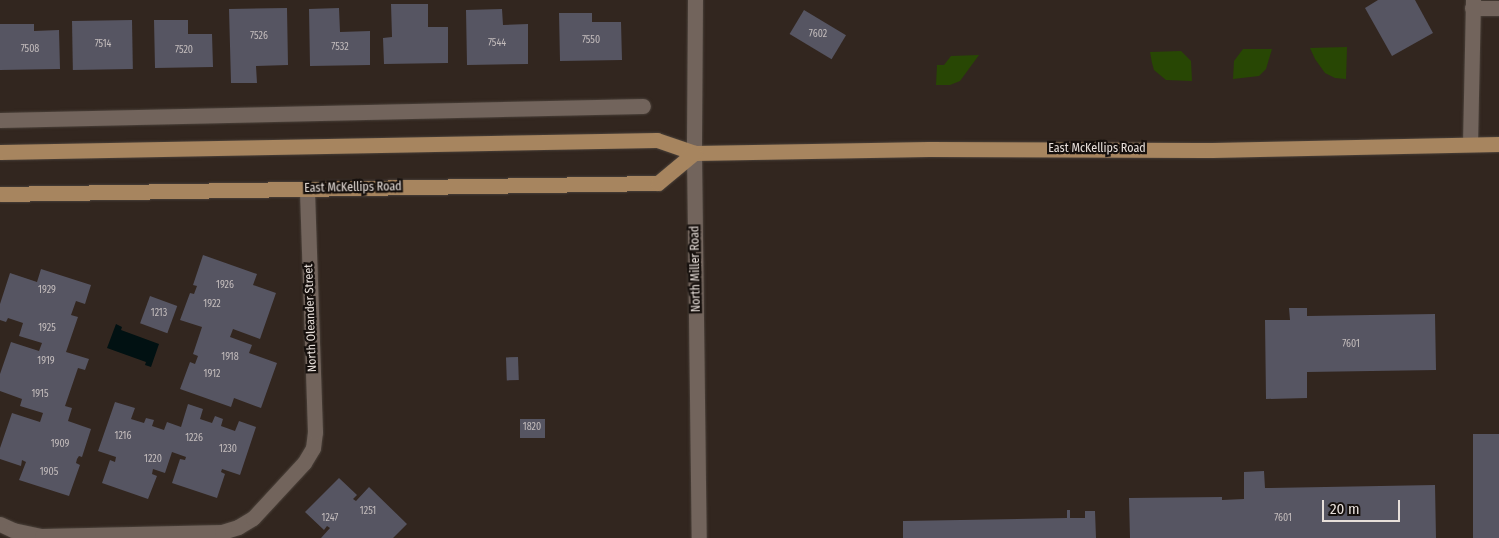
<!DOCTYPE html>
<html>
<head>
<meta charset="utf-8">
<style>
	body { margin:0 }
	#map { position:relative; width:1499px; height:538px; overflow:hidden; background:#32261f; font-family:"Fira Sans Condensed",sans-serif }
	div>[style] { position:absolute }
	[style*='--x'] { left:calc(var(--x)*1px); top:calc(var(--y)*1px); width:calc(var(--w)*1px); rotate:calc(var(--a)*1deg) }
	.green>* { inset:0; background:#284704 }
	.water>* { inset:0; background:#011112 }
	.building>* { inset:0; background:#565562; transform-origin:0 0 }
	.roads { filter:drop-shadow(0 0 1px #4a413a) drop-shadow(0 0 1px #4a413a) }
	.minor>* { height:15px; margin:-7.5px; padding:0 7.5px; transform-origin:7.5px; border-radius:7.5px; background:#72645c }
	.major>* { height:15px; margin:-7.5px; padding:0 7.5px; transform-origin:7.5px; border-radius:7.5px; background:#a7855f }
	span { translate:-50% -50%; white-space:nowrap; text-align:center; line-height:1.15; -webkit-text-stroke:4.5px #16100d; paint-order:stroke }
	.number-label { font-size:10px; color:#c3bcbc }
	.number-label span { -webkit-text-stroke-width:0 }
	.street-label { font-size:12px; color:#e7dfda }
	.scale { position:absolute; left:1322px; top:500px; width:78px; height:22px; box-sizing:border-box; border:2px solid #e7dfda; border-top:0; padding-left:6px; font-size:15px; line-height:18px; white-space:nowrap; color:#e7dfda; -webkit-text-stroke:4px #16100d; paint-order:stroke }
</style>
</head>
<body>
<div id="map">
	<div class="green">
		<div style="clip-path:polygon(1347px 47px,1346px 79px,1335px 78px,1325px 73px,1315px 59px,1310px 48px)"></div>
		<div style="clip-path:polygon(1243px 49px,1272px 49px,1266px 69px,1259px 76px,1233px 79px,1234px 61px)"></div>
		<div style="clip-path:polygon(1181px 51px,1191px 61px,1192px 81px,1166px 80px,1154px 70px,1152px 63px,1150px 52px)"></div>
		<div style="clip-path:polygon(979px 55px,960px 81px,950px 85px,936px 85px,937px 65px,944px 65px,951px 56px)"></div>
	</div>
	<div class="water">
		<div style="clip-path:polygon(116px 324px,122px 327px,121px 330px,159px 344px,151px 367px,145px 365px,146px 362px,107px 348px)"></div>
	</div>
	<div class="building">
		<div style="clip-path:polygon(1378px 0,1415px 0,1433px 33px,1392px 56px,1365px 8px)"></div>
		<div style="clip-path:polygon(391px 4px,428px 4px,428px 27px,448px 27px,448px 63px,384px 64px,383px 38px,392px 37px)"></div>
		<div style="clip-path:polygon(287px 8px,288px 65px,256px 66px,257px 83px,231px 83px,229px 9px)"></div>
		<div style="clip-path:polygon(339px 8px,340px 32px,370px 31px,370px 65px,310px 66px,309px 9px)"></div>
		<div style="clip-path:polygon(502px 9px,503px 25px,528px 24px,528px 64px,467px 65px,466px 10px)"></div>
		<div style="left:804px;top:10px;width:49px;height:28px;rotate:31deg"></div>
		<div style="clip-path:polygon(559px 13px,592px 13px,592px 22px,621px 22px,622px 60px,560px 61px)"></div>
		<div style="left:132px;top:20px;width:49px;height:60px;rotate:89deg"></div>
		<div style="clip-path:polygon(154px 20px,188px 20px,188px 34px,212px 34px,213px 67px,155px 68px)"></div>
		<div style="clip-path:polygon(0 24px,34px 24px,34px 31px,59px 30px,60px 69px,0 70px)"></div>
		<div style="clip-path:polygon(203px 255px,257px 274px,253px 285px,276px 293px,260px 339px,233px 329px,230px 337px,252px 345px,249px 353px,277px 363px,261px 408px,234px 398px,231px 407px,180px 389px,190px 362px,195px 364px,198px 356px,193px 354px,202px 327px,180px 320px,190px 293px,194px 294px,197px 286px,193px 285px)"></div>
		<div style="clip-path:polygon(41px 269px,91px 285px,85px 304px,76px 301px,71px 315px,78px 317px,66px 352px,89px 359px,85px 370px,78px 368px,65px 406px,72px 408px,68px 421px,91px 429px,82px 457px,79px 456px,77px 459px,76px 463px,80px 465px,69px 496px,19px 480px,26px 462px,22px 460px,21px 466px,0 459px,0 448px,12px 413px,40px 422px,43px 413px,20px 406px,22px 399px,0 391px,0 374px,11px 342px,39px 351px,42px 343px,19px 336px,23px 323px,8px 318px,6px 322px,0 320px,0 304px,10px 273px,37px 282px)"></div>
		<div style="left:150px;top:296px;width:29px;height:29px;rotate:20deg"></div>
		<div style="clip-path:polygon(1289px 308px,1307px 308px,1307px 316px,1435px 314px,1436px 370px,1307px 372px,1307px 398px,1266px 399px,1265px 320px,1290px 320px)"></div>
		<div style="left:518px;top:357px;width:23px;height:12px;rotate:88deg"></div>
		<div style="clip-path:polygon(115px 402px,135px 408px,131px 419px,144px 423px,146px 418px,154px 420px,152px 426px,164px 430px,167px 422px,181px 427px,188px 404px,203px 409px,200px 419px,212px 423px,215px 416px,223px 419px,221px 426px,235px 431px,239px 421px,256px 427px,240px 475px,222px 469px,221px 472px,225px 474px,217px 498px,172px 483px,180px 459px,185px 460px,186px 457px,172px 452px,165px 473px,153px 469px,152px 474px,157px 476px,148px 499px,102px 483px,110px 460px,115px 462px,116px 457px,98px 451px)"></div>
		<div style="left:520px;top:419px;width:25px;height:19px"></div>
		<div style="left:1473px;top:434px;width:26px;height:104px"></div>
		<div style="clip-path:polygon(1264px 471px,1265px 488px,1435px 485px,1436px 538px,1130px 538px,1129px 498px,1222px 497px,1222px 500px,1244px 499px,1244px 472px)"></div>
		<div style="clip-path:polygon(339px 478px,357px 495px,353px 499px,356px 501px,369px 487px,407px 524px,393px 538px,321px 538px,330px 528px,327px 526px,324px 530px,305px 512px)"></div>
		<div style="clip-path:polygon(1067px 510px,1070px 510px,1070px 518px,1085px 518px,1085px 511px,1095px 511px,1096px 538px,903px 538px,903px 521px,1067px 518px)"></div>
	</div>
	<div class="roads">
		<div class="minor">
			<div style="--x:695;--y:0;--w:153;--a:90.4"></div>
			<div style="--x:694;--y:153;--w:385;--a:89.3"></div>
			<div style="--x:1472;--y:8;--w:27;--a:0"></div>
			<div style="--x:0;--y:120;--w:643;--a:-1.25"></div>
			<div style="--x:1470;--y:144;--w:144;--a:-88.8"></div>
			<div style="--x:0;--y:524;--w:14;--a:25"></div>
			<div style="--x:13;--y:530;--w:30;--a:12"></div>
			<div style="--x:42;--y:536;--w:180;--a:-1.3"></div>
			<div style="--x:222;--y:532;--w:17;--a:-17"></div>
			<div style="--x:238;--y:527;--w:17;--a:-31"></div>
			<div style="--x:253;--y:518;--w:75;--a:-47.2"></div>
			<div style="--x:304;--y:463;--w:17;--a:-59"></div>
			<div style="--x:313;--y:448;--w:16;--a:-83"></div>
			<div style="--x:315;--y:432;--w:243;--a:-91.9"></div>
		</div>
		<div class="major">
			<div style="--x:0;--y:152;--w:657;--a:-1.05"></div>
			<div style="--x:657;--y:140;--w:39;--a:19"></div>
			<div style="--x:694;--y:153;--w:235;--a:-1"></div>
			<div style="--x:929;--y:149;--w:283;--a:0.2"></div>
			<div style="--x:1212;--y:150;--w:287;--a:-1.2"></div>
			<div style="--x:0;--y:194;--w:658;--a:-0.96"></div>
			<div style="--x:658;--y:183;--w:47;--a:-39.8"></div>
		</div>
	</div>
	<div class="number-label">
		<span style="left:818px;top:35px">7602</span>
		<span style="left:259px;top:37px">7526</span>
		<span style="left:591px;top:41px">7550</span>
		<span style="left:497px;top:44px">7544</span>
		<span style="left:103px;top:45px">7514</span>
		<span style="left:340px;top:48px">7532</span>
		<span style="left:30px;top:50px">7508</span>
		<span style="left:184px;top:51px">7520</span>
		<span style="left:225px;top:286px">1926</span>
		<span style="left:47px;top:291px">1929</span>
		<span style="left:212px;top:305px">1922</span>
		<span style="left:159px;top:314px">1213</span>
		<span style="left:47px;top:329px">1925</span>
		<span style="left:1351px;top:345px">7601</span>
		<span style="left:230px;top:358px">1918</span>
		<span style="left:46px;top:362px">1919</span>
		<span style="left:212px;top:375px">1912</span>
		<span style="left:40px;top:395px">1915</span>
		<span style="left:532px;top:428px">1820</span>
		<span style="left:123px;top:437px">1216</span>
		<span style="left:194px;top:439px">1226</span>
		<span style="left:60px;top:445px">1909</span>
		<span style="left:228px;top:450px">1230</span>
		<span style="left:153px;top:460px">1220</span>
		<span style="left:49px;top:473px">1905</span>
		<span style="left:368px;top:512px">1251</span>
		<span style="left:330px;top:519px">1247</span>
		<span style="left:1283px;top:519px">7601</span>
	</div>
	<div class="street-label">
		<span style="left:1097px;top:149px">East McKellips Road</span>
		<span style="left:353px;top:188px;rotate:-1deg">East McKellips Road</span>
		<span style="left:696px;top:269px;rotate:-91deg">North Miller Road</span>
		<span style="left:311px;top:318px;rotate:-92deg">North Oleander Street</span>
	</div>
	<div class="scale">20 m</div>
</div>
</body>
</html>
